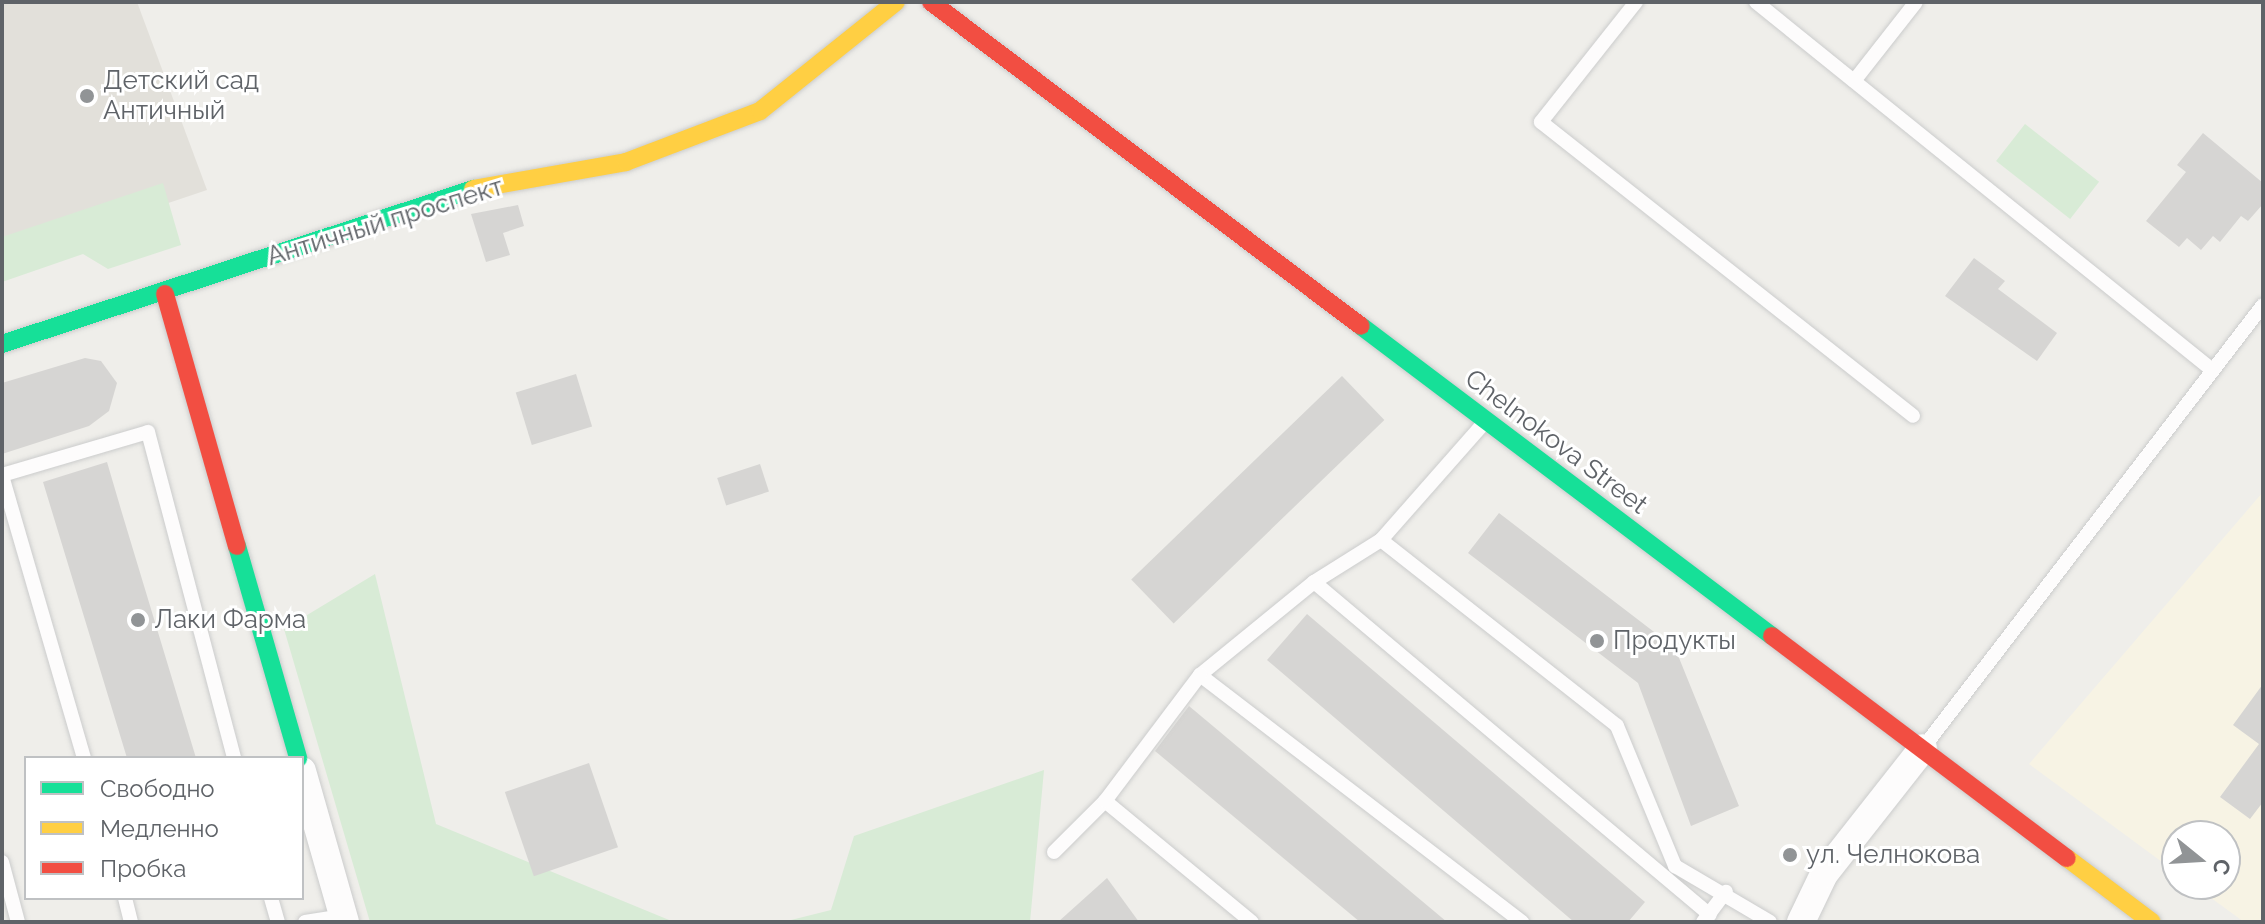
<!DOCTYPE html>
<html>
<head>
<meta charset="utf-8">
<style>
	body { margin:0 }
	#map { position:relative; width:2265px; height:924px; overflow:hidden; background:#efeeea; font-family:Raleway,sans-serif }
	div>[style] { position:absolute }
	[style*='--x'] { left:calc(var(--x)*1px); top:calc(var(--y)*1px); width:calc(var(--w)*1px); rotate:calc(var(--a)*1deg) }
	.commercial>* { inset:0; background:#f7f3e4 }
	.education>* { inset:0; background:#e2e0da }
	.green>* { inset:0; background:#d8ebd6; transform-origin:0 0 }
	.building>* { inset:0; background:#d6d5d3; transform-origin:0 0 }
	.roads { filter:drop-shadow(0 0 2px #cbcccc) drop-shadow(0 0 2px #cbcccc) }
	.lane>* { height:14px; margin:-7px; padding:0 7px; transform-origin:7px; border-radius:7px; background:#fdfcfc }
	.street>* { height:28px; margin:-14px; padding:0 14px; transform-origin:14px; border-radius:14px; background:#fdfcfc }
	.fast>* { height:18px; margin:-9px; padding:0 9px; transform-origin:9px; border-radius:9px; background:#16e098 }
	.slow>* { height:18px; margin:-9px; padding:0 9px; transform-origin:9px; border-radius:9px; background:#ffcf43 }
	.jam>* { height:18px; margin:-9px; padding:0 9px; transform-origin:9px; border-radius:9px; background:#f24e42 }
	.dots>* { width:22px; height:22px; translate:-50% -50%; box-sizing:border-box; border:4px solid #fff; border-radius:50% }
	span { translate:-50% -50%; white-space:nowrap; text-align:center; line-height:1.15; -webkit-text-stroke:6px #fff; paint-order:stroke }
	.poi-label { font-size:26px; color:#5f6368 }
	.left { translate:0 -50%; text-align:left }
	.street-label { font-size:26px; color:#5f6368 }
	.frame { position:absolute; inset:0; border:4px solid #5f6368; pointer-events:none }
	.legend { position:absolute; left:24px; top:756px; width:280px; height:144px; box-sizing:border-box; background:#fff; border:2px solid #bfc1c3; margin:0; padding:10px 14px; list-style:none; font-size:24px; color:#5f6368 }
	.legend li { display:flex; align-items:center; gap:16px; height:40px }
	.legend b { width:40px; border:2px solid #bfc1c3 }
	.north { position:absolute; left:2161px; top:820px; width:80px; height:80px; box-sizing:border-box; background:#fff; border:2px solid #bfc1c3; border-radius:50%; rotate:108deg; font-size:22px; font-weight:700; line-height:32px; text-align:center; color:#5f6368 }
	.north::after { content:''; display:block; margin:auto; width:28px; height:36px; background:#919496; clip-path:polygon(50% 0,100% 100%,50% 72%,0 100%) }
</style>
</head>
<body>
<div id="map">
	<div class="commercial">
		<div style="clip-path:polygon(2263px 492px,2263px 922px,2244px 922px,2192px 884px,2225px 884px,2225px 836px,2177px 836px,2177px 873px,2029px 764px)"></div>
	</div>
	<div class="education">
		<div style="clip-path:polygon(2px 2px,137px 2px,207px 190px,2px 259px)"></div>
	</div>
	<div class="green">
		<div style="left:2025px;top:124px;width:94px;height:47px;rotate:38deg"></div>
		<div style="clip-path:polygon(163px 183px,181px 245px,108px 269px,83px 254px,2px 282px,2px 237px)"></div>
		<div style="clip-path:polygon(375px 574px,436px 824px,674px 922px,370px 922px,284px 629px)"></div>
		<div style="clip-path:polygon(1044px 770px,1030px 922px,783px 922px,831px 910px,854px 836px)"></div>
	</div>
	<div class="building">
		<div style="clip-path:polygon(2203px 133px,2263px 183px,2263px 204px,2248px 221px,2241px 216px,2220px 242px,2213px 236px,2201px 250px,2187px 238px,2179px 247px,2146px 221px,2186px 172px,2177px 165px)"></div>
		<div style="clip-path:polygon(518px 205px,524px 226px,503px 233px,510px 255px,486px 262px,471px 214px)"></div>
		<div style="clip-path:polygon(1974px 258px,2005px 281px,1998px 289px,2057px 333px,2037px 361px,1945px 296px)"></div>
		<div style="clip-path:polygon(85px 358px,101px 361px,117px 383px,109px 411px,89px 426px,2px 454px,2px 383px)"></div>
		<div style="left:576px;top:374px;width:55px;height:63px;rotate:73deg"></div>
		<div style="left:1342px;top:376px;width:61px;height:293px;rotate:46deg"></div>
		<div style="clip-path:polygon(107px 462px,122px 513px,196px 758px,127px 758px,43px 482px)"></div>
		<div style="left:760px;top:464px;width:29px;height:45px;rotate:72deg"></div>
		<div style="clip-path:polygon(1499px 513px,1675px 648px,1739px 806px,1691px 826px,1638px 683px,1468px 553px)"></div>
		<div style="clip-path:polygon(1307px 614px,1645px 902px,1628px 922px,1574px 922px,1267px 660px)"></div>
		<div style="clip-path:polygon(2263px 684px,2263px 802px,2250px 819px,2220px 797px,2259px 744px,2233px 725px)"></div>
		<div style="clip-path:polygon(1189px 706px,1447px 922px,1360px 922px,1155px 751px)"></div>
		<div style="left:589px;top:763px;width:89px;height:89px;rotate:71deg"></div>
		<div style="clip-path:polygon(1107px 878px,1139px 922px,1058px 922px)"></div>
	</div>
	<div class="roads">
		<div class="lane">
			<div style="--x:1636;--y:2;--w:153;--a:128.4"></div>
			<div style="--x:1541;--y:122;--w:474;--a:38.3"></div>
			<div style="--x:1756;--y:2;--w:585;--a:38.89"></div>
			<div style="--x:1854;--y:81;--w:100;--a:-51.9"></div>
			<div style="--x:1484;--y:423;--w:156;--a:131.4"></div>
			<div style="--x:1381;--y:540;--w:300;--a:38.2"></div>
			<div style="--x:1617;--y:726;--w:152;--a:67.5"></div>
			<div style="--x:1675;--y:866;--w:110;--a:30.5"></div>
			<div style="--x:1381;--y:540;--w:79;--a:147.9"></div>
			<div style="--x:1314;--y:582;--w:147;--a:140.8"></div>
			<div style="--x:1200;--y:675;--w:406;--a:37.5"></div>
			<div style="--x:1314;--y:582;--w:517;--a:40.06"></div>
			<div style="--x:1923;--y:748;--w:558;--a:-52.49"></div>
			<div style="--x:84;--y:758;--w:295;--a:-106.2"></div>
			<div style="--x:2;--y:475;--w:152;--a:-16.4"></div>
			<div style="--x:148;--y:432;--w:337;--a:75.2"></div>
			<div style="--x:1105;--y:801;--w:190;--a:39.5"></div>
			<div style="--x:1054;--y:852;--w:72;--a:-45"></div>
			<div style="--x:1105;--y:801;--w:158;--a:-53"></div>
			<div style="--x:2;--y:862;--w:62;--a:75.1"></div>
			<div style="--x:125;--y:898;--w:25;--a:76"></div>
			<div style="--x:271;--y:898;--w:25;--a:74"></div>
			<div style="--x:305;--y:922;--w:39;--a:-9"></div>
			<div style="--x:1703;--y:922;--w:38;--a:-53"></div>
		</div>
		<div class="street">
			<div style="--x:302;--y:771;--w:157;--a:74.1"></div>
			<div style="--x:1801;--y:922;--w:53;--a:-64.4"></div>
			<div style="--x:1824;--y:874;--w:160;--a:-51.8"></div>
		</div>
		<div class="fast">
			<div style="--x:1361;--y:326;--w:515;--a:37.03"></div>
			<div style="--x:2;--y:344;--w:496;--a:-18.2"></div>
			<div style="--x:237;--y:546;--w:221;--a:73.9"></div>
		</div>
		<div class="slow">
			<div style="--x:473;--y:189;--w:155;--a:-10"></div>
			<div style="--x:626;--y:162;--w:143;--a:-20.8"></div>
			<div style="--x:760;--y:111;--w:174;--a:-38.7"></div>
			<div style="--x:2067;--y:858;--w:106;--a:37"></div>
		</div>
		<div class="jam">
			<div style="--x:931;--y:2;--w:538;--a:37"></div>
			<div style="--x:165;--y:294;--w:262;--a:74.1"></div>
			<div style="--x:1772;--y:636;--w:369;--a:37"></div>
		</div>
	</div>
	<div class="dots">
		<div style="left:87px;top:96px;background:#919496"></div>
		<div style="left:138px;top:620px;background:#919496"></div>
		<div style="left:1597px;top:641px;background:#919496"></div>
		<div style="left:1790px;top:855px;background:#919496"></div>
	</div>
	<div class="poi-label">
		<span class="left" style="left:103px;top:96px">Детский сад<br>Античный</span>
		<span class="left" style="left:154px;top:620px">Лаки Фарма</span>
		<span class="left" style="left:1613px;top:641px">Продукты</span>
		<span class="left" style="left:1806px;top:855px">ул. Челнокова</span>
	</div>
	<div class="street-label">
		<span style="left:385px;top:222px;rotate:-17deg">Античный проспект</span>
		<span style="left:1556px;top:442px;rotate:37deg">Chelnokova Street</span>
	</div>
	<div class="frame"></div>
	<ul class="legend">
	<li><b style="height:10px;background:#16e098"></b>Свободно</li>
	<li><b style="height:10px;background:#ffcf43"></b>Медленно</li>
	<li><b style="height:10px;background:#f24e42"></b>Пробка</li>
	</ul>
	<div class="north">С</div>
</div>
</body>
</html>
